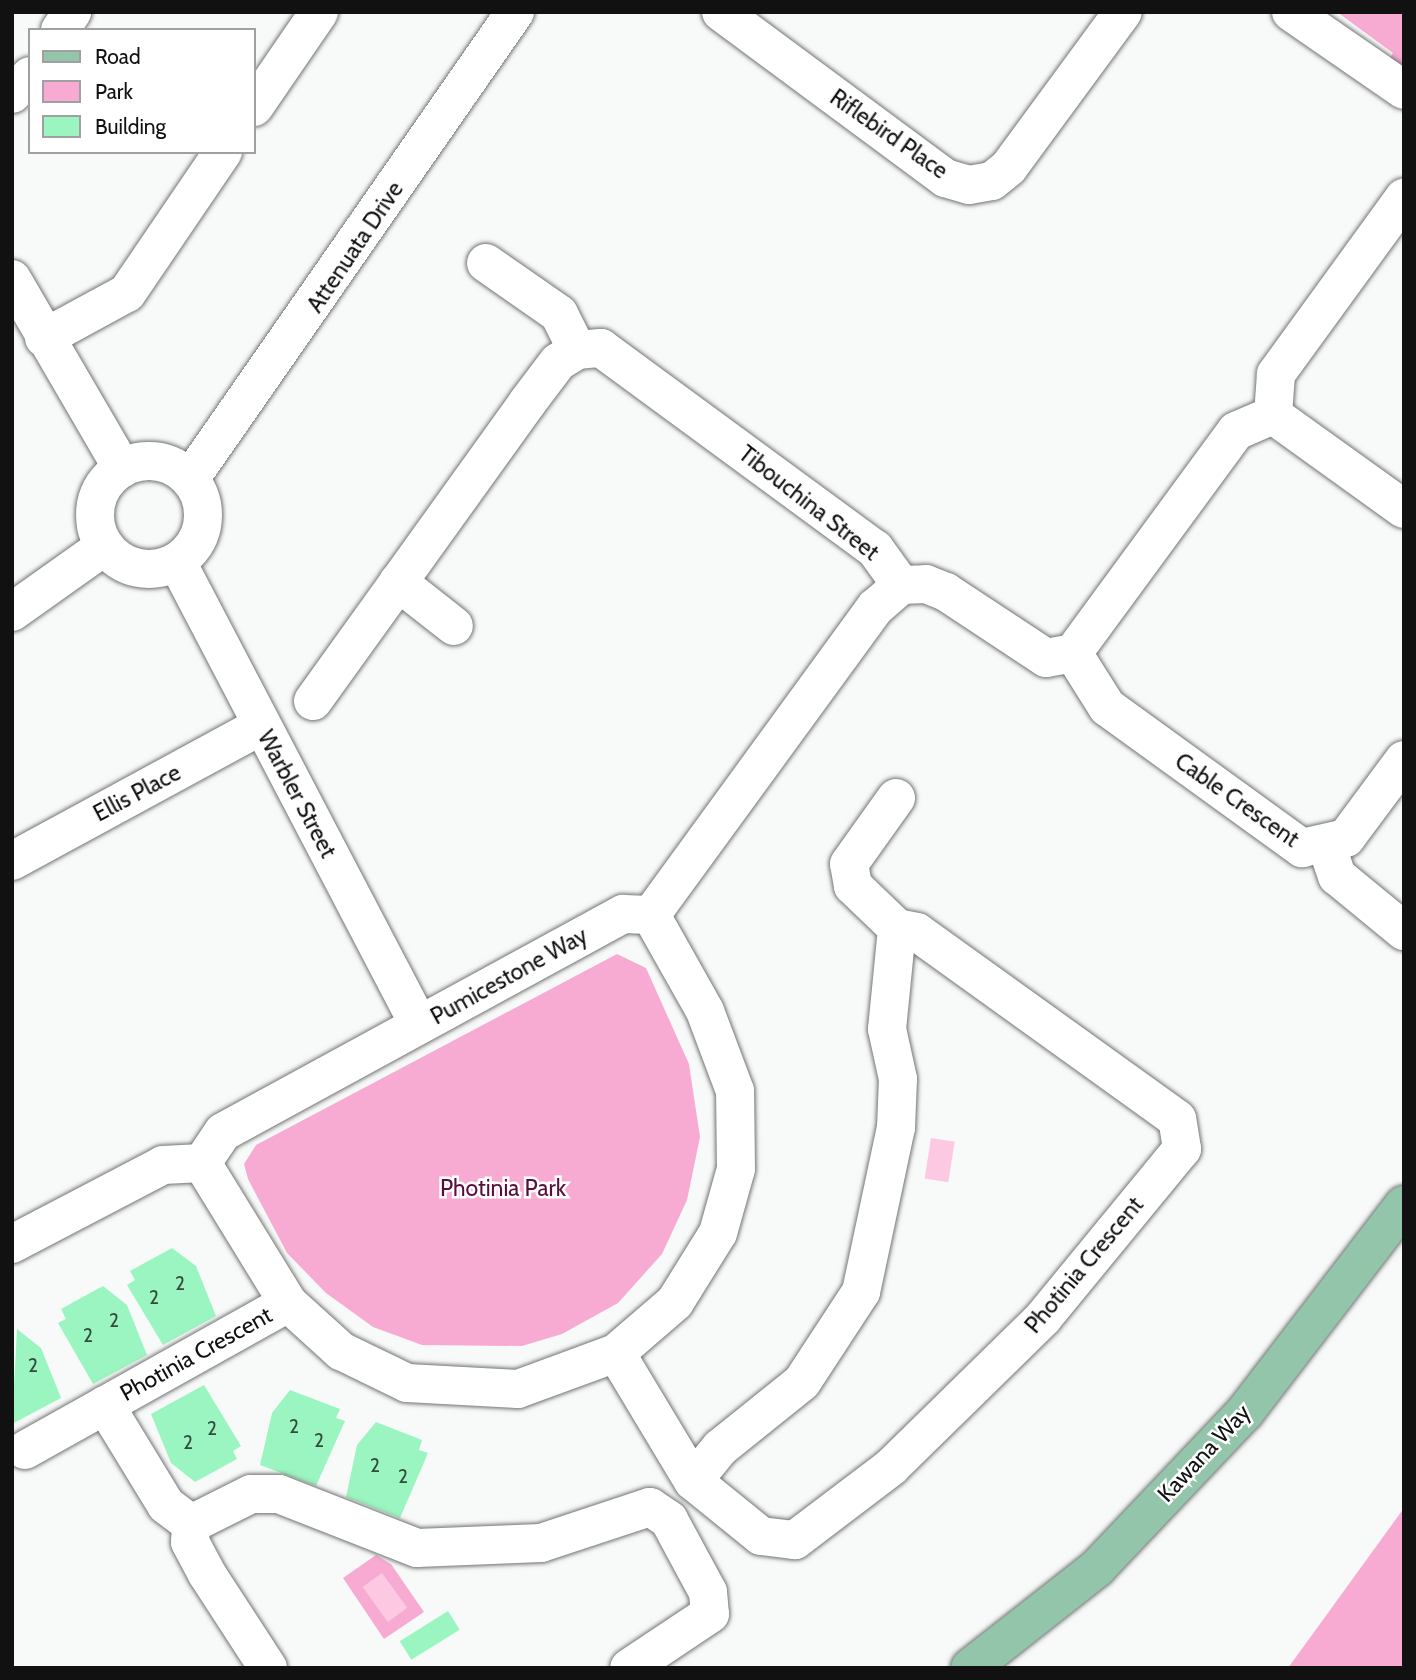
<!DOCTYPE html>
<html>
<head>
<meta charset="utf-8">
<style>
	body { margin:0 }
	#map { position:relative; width:1416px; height:1680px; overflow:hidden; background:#f7faf8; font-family:Cabin,sans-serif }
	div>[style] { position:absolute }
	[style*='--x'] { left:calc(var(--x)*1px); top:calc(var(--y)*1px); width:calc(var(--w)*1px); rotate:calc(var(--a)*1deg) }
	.green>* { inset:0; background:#f7abd2 }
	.water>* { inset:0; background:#fdc8e2; transform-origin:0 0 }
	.building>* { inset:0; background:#9bf5c0; transform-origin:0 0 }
	.roads { filter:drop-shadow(0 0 2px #737574) drop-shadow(0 0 2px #737574) }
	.minor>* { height:38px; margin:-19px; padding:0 19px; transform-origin:19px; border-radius:19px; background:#fff }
	.minor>.ring { margin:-19px; padding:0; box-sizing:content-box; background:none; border:38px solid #fff; border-radius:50% }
	.major>* { height:38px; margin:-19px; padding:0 19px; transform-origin:19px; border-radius:19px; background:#92c5aa }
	span { translate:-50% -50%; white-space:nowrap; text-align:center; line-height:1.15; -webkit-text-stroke:5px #fff; paint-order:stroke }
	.number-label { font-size:19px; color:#334a3c }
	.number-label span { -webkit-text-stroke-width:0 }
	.street-label { font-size:23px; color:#101110 }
	.park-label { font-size:23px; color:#580f3d }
	.frame { position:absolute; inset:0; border:14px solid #101110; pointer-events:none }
	.legend { position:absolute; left:28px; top:28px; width:228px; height:126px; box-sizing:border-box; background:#fff; border:2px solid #9fa09f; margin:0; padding:9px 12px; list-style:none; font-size:21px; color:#101110 }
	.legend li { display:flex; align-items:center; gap:14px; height:35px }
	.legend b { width:35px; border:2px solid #9fa09f }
</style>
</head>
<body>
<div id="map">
	<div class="green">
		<div style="clip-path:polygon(1337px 12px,1404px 12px,1404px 72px,1386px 64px,1393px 53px)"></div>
		<div style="clip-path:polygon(617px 954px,646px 968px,689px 1064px,700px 1137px,687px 1200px,662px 1254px,618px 1303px,562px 1334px,522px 1346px,422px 1345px,373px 1327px,326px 1293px,287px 1253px,248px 1179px,244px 1164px,256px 1145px)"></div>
		<div style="clip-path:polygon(1404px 1508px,1404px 1668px,1288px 1668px)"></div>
		<div style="clip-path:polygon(376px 1555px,391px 1564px,424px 1612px,384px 1639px,343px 1578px)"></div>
	</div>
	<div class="water">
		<div style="left:931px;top:1138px;width:24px;height:41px;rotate:9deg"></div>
		<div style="left:382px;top:1573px;width:43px;height:24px;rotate:54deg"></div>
	</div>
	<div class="building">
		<div style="clip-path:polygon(172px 1248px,196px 1266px,216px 1316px,163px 1345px,127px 1285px,135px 1280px,130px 1271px)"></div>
		<div style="clip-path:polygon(103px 1286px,127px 1305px,147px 1355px,93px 1384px,58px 1323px,66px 1319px,61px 1309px)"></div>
		<div style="clip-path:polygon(17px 1329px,41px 1348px,61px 1398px,12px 1424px)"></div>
		<div style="clip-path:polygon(204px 1385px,241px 1446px,233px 1451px,237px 1459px,195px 1482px,171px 1463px,151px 1414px)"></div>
		<div style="clip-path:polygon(290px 1390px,340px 1409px,336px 1418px,345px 1421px,316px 1486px,260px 1465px,272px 1413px)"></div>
		<div style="clip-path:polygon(376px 1422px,422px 1440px,419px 1450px,428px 1453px,400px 1518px,346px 1497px,357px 1445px)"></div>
		<div style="left:448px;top:1611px;width:22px;height:57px;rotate:58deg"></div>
	</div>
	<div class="roads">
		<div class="minor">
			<div style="--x:721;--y:12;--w:279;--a:36.5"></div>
			<div style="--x:945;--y:178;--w:25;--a:16"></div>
			<div style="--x:969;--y:185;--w:23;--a:-10"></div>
			<div style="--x:992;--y:181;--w:22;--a:-39"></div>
			<div style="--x:1009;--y:167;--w:192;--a:-53.7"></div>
			<div style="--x:1291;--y:12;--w:137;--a:34.6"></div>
			<div style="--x:60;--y:30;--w:22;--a:-56"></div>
			<div style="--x:12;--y:94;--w:25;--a:-45"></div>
			<div style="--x:254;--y:107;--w:115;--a:-55.6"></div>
			<div style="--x:486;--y:263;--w:89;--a:34.9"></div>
			<div style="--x:559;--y:314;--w:40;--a:63.4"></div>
			<div style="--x:12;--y:279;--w:219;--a:59.8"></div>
			<div style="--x:44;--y:338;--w:94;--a:-28.5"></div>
			<div style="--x:127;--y:293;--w:171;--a:-55.8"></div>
			<div style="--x:1273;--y:415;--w:161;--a:35.7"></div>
			<div class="ring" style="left:95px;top:461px;width:70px;height:70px"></div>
			<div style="--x:190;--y:479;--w:569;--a:-55.16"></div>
			<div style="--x:177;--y:562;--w:522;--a:62.4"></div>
			<div style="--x:398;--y:582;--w:71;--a:38.2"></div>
			<div style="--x:901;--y:585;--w:25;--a:-2"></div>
			<div style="--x:926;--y:584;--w:22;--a:22"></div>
			<div style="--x:946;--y:592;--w:120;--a:33.4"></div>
			<div style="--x:1046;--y:658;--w:27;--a:-10"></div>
			<div style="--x:1073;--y:653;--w:275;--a:-53.7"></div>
			<div style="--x:1236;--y:431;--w:40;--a:-23.4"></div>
			<div style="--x:1273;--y:415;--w:41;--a:-85.8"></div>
			<div style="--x:1276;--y:374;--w:218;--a:-54"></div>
			<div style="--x:12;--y:612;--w:114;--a:-35.4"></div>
			<div style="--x:1073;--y:653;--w:64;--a:57.8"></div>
			<div style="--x:1107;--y:707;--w:241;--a:35.9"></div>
			<div style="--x:1302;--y:848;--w:45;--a:-12.8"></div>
			<div style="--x:1346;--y:838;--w:97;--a:-53.4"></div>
			<div style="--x:313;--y:701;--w:367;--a:-54.3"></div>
			<div style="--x:527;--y:403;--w:51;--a:-52.9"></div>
			<div style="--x:558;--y:362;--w:22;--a:-32"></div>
			<div style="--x:577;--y:350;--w:24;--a:-5"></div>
			<div style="--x:601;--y:348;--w:340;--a:36.3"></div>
			<div style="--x:875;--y:549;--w:44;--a:54.2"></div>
			<div style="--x:1327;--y:847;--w:31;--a:71"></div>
			<div style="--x:1337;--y:876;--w:87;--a:39.4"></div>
			<div style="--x:12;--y:861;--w:283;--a:-28.5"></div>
			<div style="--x:202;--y:1163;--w:164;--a:58.4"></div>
			<div style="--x:288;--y:1303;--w:72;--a:42.2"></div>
			<div style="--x:341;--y:1351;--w:73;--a:25.9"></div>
			<div style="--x:407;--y:1383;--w:111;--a:3.1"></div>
			<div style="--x:518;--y:1389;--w:104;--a:-20.2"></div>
			<div style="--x:616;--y:1353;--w:78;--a:-40.8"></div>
			<div style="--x:675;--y:1302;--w:81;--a:-58.1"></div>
			<div style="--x:718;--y:1233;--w:66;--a:-74.3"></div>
			<div style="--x:736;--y:1169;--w:78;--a:-90.7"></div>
			<div style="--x:735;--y:1091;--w:85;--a:-110.6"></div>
			<div style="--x:705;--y:1011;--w:110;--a:-119.4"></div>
			<div style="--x:12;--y:1244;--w:170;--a:-27.6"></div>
			<div style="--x:163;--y:1165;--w:39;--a:-3"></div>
			<div style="--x:202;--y:1163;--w:37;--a:-56"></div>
			<div style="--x:223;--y:1132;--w:456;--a:-28.6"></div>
			<div style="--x:623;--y:914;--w:28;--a:2"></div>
			<div style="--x:651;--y:915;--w:381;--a:-53.9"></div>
			<div style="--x:876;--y:607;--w:33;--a:-41"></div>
			<div style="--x:616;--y:1353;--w:149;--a:59"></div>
			<div style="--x:693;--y:1481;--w:87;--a:39"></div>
			<div style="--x:761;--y:1536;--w:34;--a:7"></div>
			<div style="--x:795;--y:1540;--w:121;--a:-37.2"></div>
			<div style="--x:891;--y:1467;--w:213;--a:-44.4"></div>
			<div style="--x:1043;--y:1318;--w:219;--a:-50.6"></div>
			<div style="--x:1182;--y:1149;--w:30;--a:-99"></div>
			<div style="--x:1177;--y:1119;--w:320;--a:-144.3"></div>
			<div style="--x:917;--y:932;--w:20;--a:-169"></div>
			<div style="--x:897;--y:928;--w:61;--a:-136.3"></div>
			<div style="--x:853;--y:886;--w:22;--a:-100"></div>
			<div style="--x:849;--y:864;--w:81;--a:-54.5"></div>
			<div style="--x:105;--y:1405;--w:117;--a:58.6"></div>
			<div style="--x:166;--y:1505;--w:31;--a:37"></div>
			<div style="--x:191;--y:1524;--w:18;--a:93"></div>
			<div style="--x:190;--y:1542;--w:36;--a:62"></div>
			<div style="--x:207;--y:1574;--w:112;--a:57"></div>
			<div style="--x:25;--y:1450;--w:301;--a:-29.2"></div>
			<div style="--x:693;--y:1481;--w:43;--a:-50.7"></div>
			<div style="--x:720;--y:1448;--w:105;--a:-38.8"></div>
			<div style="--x:802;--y:1382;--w:108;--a:-56.8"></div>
			<div style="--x:861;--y:1292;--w:168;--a:-78"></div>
			<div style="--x:896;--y:1128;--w:49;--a:-87.7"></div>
			<div style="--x:898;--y:1079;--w:51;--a:-102.4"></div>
			<div style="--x:887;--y:1029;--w:101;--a:-84.3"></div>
			<div style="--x:191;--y:1524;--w:67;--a:-26.6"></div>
			<div style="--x:251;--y:1494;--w:28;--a:0"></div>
			<div style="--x:279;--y:1494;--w:148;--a:21.4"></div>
			<div style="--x:417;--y:1548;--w:124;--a:-2.3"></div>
			<div style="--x:541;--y:1543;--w:115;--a:-18.3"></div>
			<div style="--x:650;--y:1507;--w:23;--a:34"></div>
			<div style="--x:669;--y:1520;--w:82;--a:61.6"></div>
			<div style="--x:708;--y:1592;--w:22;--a:85"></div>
			<div style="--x:710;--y:1614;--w:97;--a:146.3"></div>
		</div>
		<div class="major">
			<div style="--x:970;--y:1668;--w:162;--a:-38.2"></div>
			<div style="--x:1097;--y:1568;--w:215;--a:-46.5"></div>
			<div style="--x:1245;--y:1412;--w:261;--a:-52.5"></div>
		</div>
	</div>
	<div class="number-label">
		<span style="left:180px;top:1284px">2</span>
		<span style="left:154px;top:1298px">2</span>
		<span style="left:114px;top:1321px">2</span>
		<span style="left:88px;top:1336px">2</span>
		<span style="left:33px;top:1366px">2</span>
		<span style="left:294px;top:1427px">2</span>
		<span style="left:212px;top:1429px">2</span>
		<span style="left:319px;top:1441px">2</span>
		<span style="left:188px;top:1443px">2</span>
		<span style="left:375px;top:1466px">2</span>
		<span style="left:403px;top:1477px">2</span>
	</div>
	<div class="street-label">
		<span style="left:889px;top:134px;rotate:35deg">Riflebird Place</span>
		<span style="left:355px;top:247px;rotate:-56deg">Attenuata Drive</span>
		<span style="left:809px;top:503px;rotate:38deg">Tibouchina Street</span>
		<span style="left:137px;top:793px;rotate:-28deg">Ellis Place</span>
		<span style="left:297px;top:794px;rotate:62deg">Warbler Street</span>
		<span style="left:1237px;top:800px;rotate:35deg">Cable Crescent</span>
		<span style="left:509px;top:976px;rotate:-29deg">Pumicestone Way</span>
		<span style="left:1084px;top:1265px;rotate:-50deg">Photinia Crescent</span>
		<span style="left:196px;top:1354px;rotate:-29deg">Photinia Crescent</span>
		<span style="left:1204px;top:1453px;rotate:-47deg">Kawana Way</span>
	</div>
	<div class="park-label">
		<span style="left:503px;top:1188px">Photinia Park</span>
	</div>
	<div class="frame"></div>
	<ul class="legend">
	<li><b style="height:9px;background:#92c5aa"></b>Road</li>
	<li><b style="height:19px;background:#f7abd2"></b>Park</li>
	<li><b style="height:19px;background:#9bf5c0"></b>Building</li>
	</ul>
</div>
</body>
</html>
